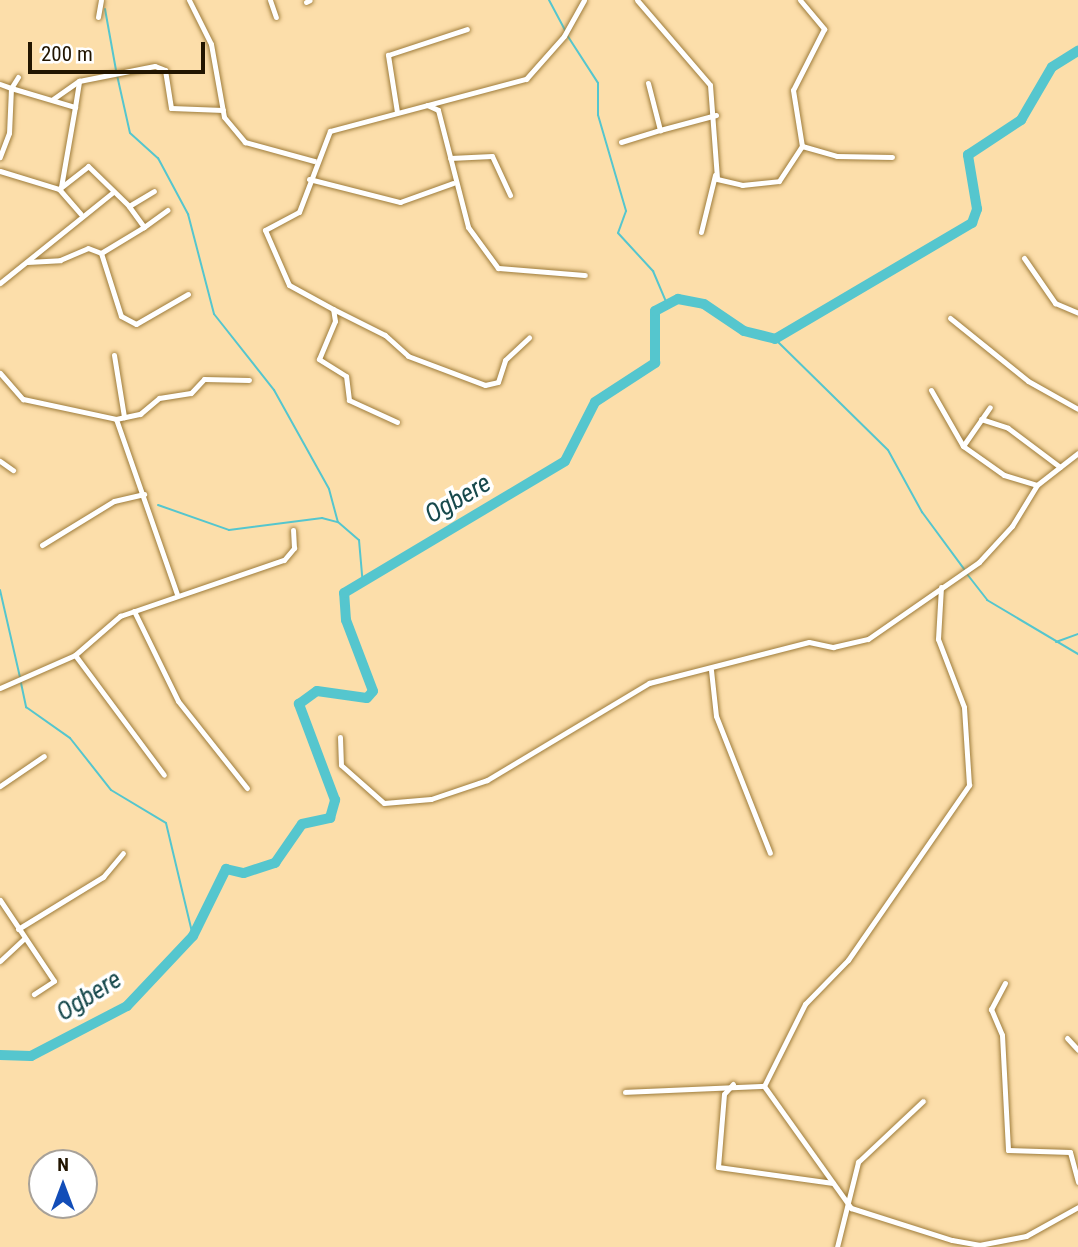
<!DOCTYPE html>
<html>
<head>
<meta charset="utf-8">
<style>
	body { margin:0 }
	#map { position:relative; width:1078px; height:1247px; overflow:hidden; background:#fcdeaa; font-family:"Roboto Condensed",sans-serif }
	div>[style] { position:absolute }
	[style*='--x'] { left:calc(var(--x)*1px); top:calc(var(--y)*1px); width:calc(var(--w)*1px); rotate:calc(var(--a)*1deg) }
	.stream>* { height:2px; margin:-1px; padding:0 1px; transform-origin:1px; border-radius:1px; background:#55c6ce }
	.river>* { height:10px; margin:-5px; padding:0 5px; transform-origin:5px; border-radius:5px; background:#55c6ce }
	.roads { filter:drop-shadow(0 0 2px #9e7c3b) drop-shadow(0 0 2px #9e7c3b) }
	.minor>* { height:5px; margin:-2.5px; padding:0 2.5px; transform-origin:2.5px; border-radius:2.5px; background:#fff }
	span { translate:-50% -50%; white-space:nowrap; text-align:center; line-height:1.15; -webkit-text-stroke:7px #fff; paint-order:stroke }
	.water-label { font-size:26px; color:#17494c; font-style:italic }
	.north { position:absolute; left:28px; top:1149px; width:70px; height:70px; box-sizing:border-box; background:#fff; border:2px solid #a7a199; border-radius:50%; rotate:0deg; font-size:19px; font-weight:700; line-height:28px; text-align:center; color:#221500 }
	.north::after { content:''; display:block; margin:auto; width:24px; height:32px; background:#124db8; clip-path:polygon(50% 0,100% 100%,50% 72%,0 100%) }
	.scale { position:absolute; left:28px; top:42px; width:177px; height:32px; box-sizing:border-box; border:4px solid #221500; border-top:0; padding-left:9px; font-size:21px; line-height:24px; white-space:nowrap; color:#221500; -webkit-text-stroke:5px #fff; paint-order:stroke }
</style>
</head>
<body>
<div id="map">
	<div class="stream">
		<div style="--x:549;--y:0;--w:34;--a:62"></div>
		<div style="--x:105;--y:9;--w:62;--a:79.8"></div>
		<div style="--x:567;--y:35;--w:57;--a:57.1"></div>
		<div style="--x:598;--y:83;--w:32;--a:90"></div>
		<div style="--x:598;--y:115;--w:100;--a:73.7"></div>
		<div style="--x:626;--y:211;--w:23;--a:110"></div>
		<div style="--x:618;--y:233;--w:52;--a:47.4"></div>
		<div style="--x:653;--y:271;--w:36;--a:67"></div>
		<div style="--x:117;--y:75;--w:59;--a:77.4"></div>
		<div style="--x:130;--y:133;--w:38;--a:42"></div>
		<div style="--x:158;--y:158;--w:64;--a:61.8"></div>
		<div style="--x:188;--y:214;--w:103;--a:75.4"></div>
		<div style="--x:214;--y:314;--w:97;--a:51.7"></div>
		<div style="--x:274;--y:390;--w:113;--a:60.9"></div>
		<div style="--x:329;--y:489;--w:34;--a:75"></div>
		<div style="--x:338;--y:522;--w:28;--a:41"></div>
		<div style="--x:359;--y:540;--w:38;--a:85"></div>
		<div style="--x:775;--y:339;--w:158;--a:44.5"></div>
		<div style="--x:888;--y:450;--w:71;--a:61.3"></div>
		<div style="--x:922;--y:512;--w:71;--a:53.6"></div>
		<div style="--x:158;--y:505;--w:75;--a:19.4"></div>
		<div style="--x:229;--y:530;--w:94;--a:-7.4"></div>
		<div style="--x:322;--y:518;--w:16;--a:15"></div>
		<div style="--x:967;--y:574;--w:33;--a:52"></div>
		<div style="--x:987;--y:600;--w:106;--a:30.7"></div>
		<div style="--x:0;--y:590;--w:89;--a:77.1"></div>
		<div style="--x:1056;--y:642;--w:23;--a:-20"></div>
		<div style="--x:21;--y:683;--w:25;--a:78"></div>
		<div style="--x:26;--y:707;--w:54;--a:35.2"></div>
		<div style="--x:70;--y:738;--w:66;--a:51.7"></div>
		<div style="--x:111;--y:790;--w:64;--a:31"></div>
		<div style="--x:166;--y:823;--w:116;--a:76.6"></div>
	</div>
	<div class="river">
		<div style="--x:0;--y:1055;--w:31;--a:2"></div>
		<div style="--x:31;--y:1056;--w:108;--a:-27.5"></div>
		<div style="--x:127;--y:1006;--w:96;--a:-46.7"></div>
		<div style="--x:193;--y:936;--w:75;--a:-63.8"></div>
		<div style="--x:226;--y:869;--w:18;--a:13"></div>
		<div style="--x:244;--y:873;--w:33;--a:-18"></div>
		<div style="--x:275;--y:863;--w:47;--a:-55.3"></div>
		<div style="--x:302;--y:824;--w:29;--a:-12"></div>
		<div style="--x:330;--y:818;--w:19;--a:-74"></div>
		<div style="--x:335;--y:800;--w:103;--a:-110.6"></div>
		<div style="--x:299;--y:704;--w:22;--a:-36"></div>
		<div style="--x:317;--y:691;--w:50;--a:8"></div>
		<div style="--x:367;--y:698;--w:9;--a:-49"></div>
		<div style="--x:373;--y:691;--w:76;--a:-110.8"></div>
		<div style="--x:346;--y:620;--w:27;--a:-94"></div>
		<div style="--x:344;--y:593;--w:257;--a:-30.8"></div>
		<div style="--x:565;--y:461;--w:66;--a:-63"></div>
		<div style="--x:595;--y:402;--w:72;--a:-33"></div>
		<div style="--x:655;--y:363;--w:52;--a:-90"></div>
		<div style="--x:655;--y:311;--w:26;--a:-28"></div>
		<div style="--x:678;--y:299;--w:26;--a:11"></div>
		<div style="--x:704;--y:304;--w:48;--a:34"></div>
		<div style="--x:744;--y:331;--w:32;--a:14"></div>
		<div style="--x:775;--y:339;--w:229;--a:-30.5"></div>
		<div style="--x:972;--y:223;--w:15;--a:-70"></div>
		<div style="--x:977;--y:209;--w:55;--a:-99.5"></div>
		<div style="--x:968;--y:155;--w:64;--a:-33.4"></div>
		<div style="--x:1021;--y:120;--w:61;--a:-59.7"></div>
		<div style="--x:1052;--y:67;--w:31;--a:-32"></div>
	</div>
	<div class="roads">
		<div class="minor">
			<div style="--x:189;--y:0;--w:49;--a:63.4"></div>
			<div style="--x:211;--y:44;--w:74;--a:79.9"></div>
			<div style="--x:224;--y:117;--w:33;--a:50"></div>
			<div style="--x:245;--y:142;--w:72;--a:15.4"></div>
			<div style="--x:270;--y:0;--w:18;--a:71"></div>
			<div style="--x:637;--y:0;--w:112;--a:49.3"></div>
			<div style="--x:710;--y:85;--w:94;--a:85.7"></div>
			<div style="--x:717;--y:179;--w:26;--a:13"></div>
			<div style="--x:742;--y:185;--w:37;--a:-6"></div>
			<div style="--x:779;--y:181;--w:42;--a:-56.7"></div>
			<div style="--x:800;--y:0;--w:38;--a:50"></div>
			<div style="--x:824;--y:29;--w:68;--a:116.9"></div>
			<div style="--x:793;--y:90;--w:57;--a:80.9"></div>
			<div style="--x:802;--y:146;--w:36;--a:16"></div>
			<div style="--x:837;--y:156;--w:55;--a:1"></div>
			<div style="--x:306;--y:2;--w:4;--a:-27"></div>
			<div style="--x:98;--y:17;--w:17;--a:-80"></div>
			<div style="--x:18;--y:77;--w:13;--a:122"></div>
			<div style="--x:11;--y:88;--w:67;--a:16.5"></div>
			<div style="--x:75;--y:107;--w:26;--a:-81"></div>
			<div style="--x:79;--y:81;--w:77;--a:-11.2"></div>
			<div style="--x:155;--y:66;--w:11;--a:22"></div>
			<div style="--x:165;--y:70;--w:38;--a:81"></div>
			<div style="--x:171;--y:108;--w:52;--a:2.2"></div>
			<div style="--x:648;--y:83;--w:49;--a:75.7"></div>
			<div style="--x:660;--y:130;--w:58;--a:-15"></div>
			<div style="--x:0;--y:84;--w:12;--a:20"></div>
			<div style="--x:11;--y:88;--w:45;--a:92.5"></div>
			<div style="--x:9;--y:133;--w:26;--a:111"></div>
			<div style="--x:53;--y:99;--w:32;--a:-35"></div>
			<div style="--x:427;--y:105;--w:12;--a:24"></div>
			<div style="--x:438;--y:110;--w:121;--a:75.6"></div>
			<div style="--x:468;--y:227;--w:51;--a:53.8"></div>
			<div style="--x:498;--y:268;--w:87;--a:4.6"></div>
			<div style="--x:397;--y:112;--w:58;--a:-99"></div>
			<div style="--x:388;--y:55;--w:83;--a:-18.2"></div>
			<div style="--x:621;--y:142;--w:41;--a:-17.1"></div>
			<div style="--x:450;--y:158;--w:42;--a:-2.7"></div>
			<div style="--x:492;--y:156;--w:43;--a:65.2"></div>
			<div style="--x:0;--y:171;--w:62;--a:17"></div>
			<div style="--x:59;--y:189;--w:33;--a:49"></div>
			<div style="--x:309;--y:179;--w:94;--a:14.2"></div>
			<div style="--x:400;--y:202;--w:56;--a:-19.7"></div>
			<div style="--x:61;--y:187;--w:81;--a:-80.1"></div>
			<div style="--x:59;--y:189;--w:37;--a:-38"></div>
			<div style="--x:88;--y:166;--w:57;--a:44.3"></div>
			<div style="--x:129;--y:206;--w:29;--a:-31"></div>
			<div style="--x:144;--y:227;--w:29;--a:-36"></div>
			<div style="--x:701;--y:232;--w:59;--a:-76.2"></div>
			<div style="--x:101;--y:253;--w:50;--a:-31.2"></div>
			<div style="--x:144;--y:227;--w:26;--a:-126"></div>
			<div style="--x:1024;--y:258;--w:55;--a:55.4"></div>
			<div style="--x:1055;--y:303;--w:25;--a:23"></div>
			<div style="--x:27;--y:262;--w:33;--a:-3"></div>
			<div style="--x:60;--y:260;--w:30;--a:-23"></div>
			<div style="--x:88;--y:248;--w:14;--a:21"></div>
			<div style="--x:101;--y:253;--w:66;--a:72.4"></div>
			<div style="--x:121;--y:316;--w:17;--a:28"></div>
			<div style="--x:136;--y:324;--w:60;--a:-30"></div>
			<div style="--x:0;--y:283;--w:145;--a:-38.8"></div>
			<div style="--x:333;--y:309;--w:58;--a:26.6"></div>
			<div style="--x:385;--y:335;--w:31;--a:42"></div>
			<div style="--x:408;--y:356;--w:82;--a:20.6"></div>
			<div style="--x:485;--y:385;--w:13;--a:-13"></div>
			<div style="--x:498;--y:382;--w:23;--a:-72"></div>
			<div style="--x:505;--y:360;--w:33;--a:-43"></div>
			<div style="--x:950;--y:318;--w:100;--a:38.9"></div>
			<div style="--x:1028;--y:381;--w:57;--a:29.2"></div>
			<div style="--x:114;--y:355;--w:63;--a:80.8"></div>
			<div style="--x:0;--y:373;--w:35;--a:49"></div>
			<div style="--x:23;--y:399;--w:95;--a:12.1"></div>
			<div style="--x:116;--y:419;--w:185;--a:70.8"></div>
			<div style="--x:931;--y:390;--w:64;--a:60.3"></div>
			<div style="--x:963;--y:446;--w:50;--a:35.3"></div>
			<div style="--x:1004;--y:475;--w:34;--a:17"></div>
			<div style="--x:116;--y:419;--w:25;--a:-12"></div>
			<div style="--x:140;--y:414;--w:25;--a:-40"></div>
			<div style="--x:159;--y:398;--w:32;--a:-9"></div>
			<div style="--x:191;--y:393;--w:19;--a:-47"></div>
			<div style="--x:204;--y:379;--w:45;--a:1.3"></div>
			<div style="--x:981;--y:419;--w:28;--a:18"></div>
			<div style="--x:1008;--y:428;--w:65;--a:36.9"></div>
			<div style="--x:397;--y:422;--w:53;--a:-155.4"></div>
			<div style="--x:349;--y:400;--w:24;--a:-97"></div>
			<div style="--x:346;--y:376;--w:32;--a:-148"></div>
			<div style="--x:319;--y:359;--w:41;--a:-67.2"></div>
			<div style="--x:335;--y:321;--w:12;--a:-99"></div>
			<div style="--x:333;--y:309;--w:50;--a:-151.4"></div>
			<div style="--x:289;--y:285;--w:60;--a:-113.6"></div>
			<div style="--x:265;--y:230;--w:38;--a:-28"></div>
			<div style="--x:299;--y:212;--w:87;--a:-69.1"></div>
			<div style="--x:330;--y:131;--w:203;--a:-14.9"></div>
			<div style="--x:526;--y:79;--w:57;--a:-48.5"></div>
			<div style="--x:564;--y:36;--w:41;--a:-60.9"></div>
			<div style="--x:963;--y:446;--w:47;--a:-55.3"></div>
			<div style="--x:0;--y:461;--w:16;--a:35"></div>
			<div style="--x:42;--y:545;--w:84;--a:-31.4"></div>
			<div style="--x:114;--y:501;--w:31;--a:-13"></div>
			<div style="--x:134;--y:611;--w:100;--a:63.9"></div>
			<div style="--x:178;--y:701;--w:111;--a:51.6"></div>
			<div style="--x:75;--y:655;--w:149;--a:53.4"></div>
			<div style="--x:711;--y:670;--w:46;--a:83.8"></div>
			<div style="--x:716;--y:716;--w:147;--a:68.5"></div>
			<div style="--x:0;--y:688;--w:82;--a:-23.7"></div>
			<div style="--x:75;--y:655;--w:60;--a:-40.9"></div>
			<div style="--x:120;--y:616;--w:173;--a:-18.9"></div>
			<div style="--x:284;--y:560;--w:16;--a:-50"></div>
			<div style="--x:294;--y:548;--w:18;--a:-93"></div>
			<div style="--x:340;--y:737;--w:28;--a:88"></div>
			<div style="--x:341;--y:765;--w:57;--a:41.5"></div>
			<div style="--x:384;--y:803;--w:47;--a:-4.9"></div>
			<div style="--x:431;--y:799;--w:59;--a:-18.7"></div>
			<div style="--x:487;--y:780;--w:189;--a:-30.9"></div>
			<div style="--x:649;--y:683;--w:165;--a:-14.4"></div>
			<div style="--x:809;--y:642;--w:25;--a:12"></div>
			<div style="--x:833;--y:647;--w:36;--a:-13"></div>
			<div style="--x:868;--y:639;--w:135;--a:-34.7"></div>
			<div style="--x:979;--y:562;--w:49;--a:-47.5"></div>
			<div style="--x:1012;--y:526;--w:48;--a:-58.6"></div>
			<div style="--x:1037;--y:485;--w:52;--a:-38"></div>
			<div style="--x:0;--y:786;--w:53;--a:-34.3"></div>
			<div style="--x:0;--y:900;--w:97;--a:56.3"></div>
			<div style="--x:54;--y:981;--w:24;--a:147"></div>
			<div style="--x:18;--y:929;--w:100;--a:-31.5"></div>
			<div style="--x:103;--y:877;--w:31;--a:-50"></div>
			<div style="--x:0;--y:961;--w:33;--a:-43"></div>
			<div style="--x:1005;--y:983;--w:30;--a:118"></div>
			<div style="--x:991;--y:1009;--w:28;--a:67"></div>
			<div style="--x:1002;--y:1035;--w:115;--a:87"></div>
			<div style="--x:1008;--y:1150;--w:62;--a:1.8"></div>
			<div style="--x:1070;--y:1152;--w:31;--a:75"></div>
			<div style="--x:1067;--y:1038;--w:16;--a:47"></div>
			<div style="--x:733;--y:1084;--w:13;--a:132"></div>
			<div style="--x:724;--y:1094;--w:73;--a:94.7"></div>
			<div style="--x:718;--y:1167;--w:116;--a:7.9"></div>
			<div style="--x:764;--y:1086;--w:92;--a:-63.4"></div>
			<div style="--x:805;--y:1004;--w:62;--a:-45.7"></div>
			<div style="--x:848;--y:960;--w:213;--a:-55.3"></div>
			<div style="--x:969;--y:785;--w:78;--a:-93.7"></div>
			<div style="--x:964;--y:707;--w:73;--a:-110.9"></div>
			<div style="--x:938;--y:639;--w:52;--a:-86.7"></div>
			<div style="--x:625;--y:1092;--w:139;--a:-2.5"></div>
			<div style="--x:764;--y:1086;--w:150;--a:54.5"></div>
			<div style="--x:851;--y:1208;--w:106;--a:17.6"></div>
			<div style="--x:952;--y:1240;--w:27;--a:10"></div>
			<div style="--x:979;--y:1245;--w:48;--a:-10.8"></div>
			<div style="--x:1026;--y:1236;--w:60;--a:-29.1"></div>
			<div style="--x:837;--y:1247;--w:88;--a:-76.1"></div>
			<div style="--x:858;--y:1162;--w:89;--a:-43.2"></div>
		</div>
	</div>
	<div class="water-label">
		<span style="left:458px;top:499px;rotate:-30deg">Ogbere</span>
		<span style="left:89px;top:996px;rotate:-32deg">Ogbere</span>
	</div>
	<div class="north">N</div>
	<div class="scale">200 m</div>
</div>
</body>
</html>
